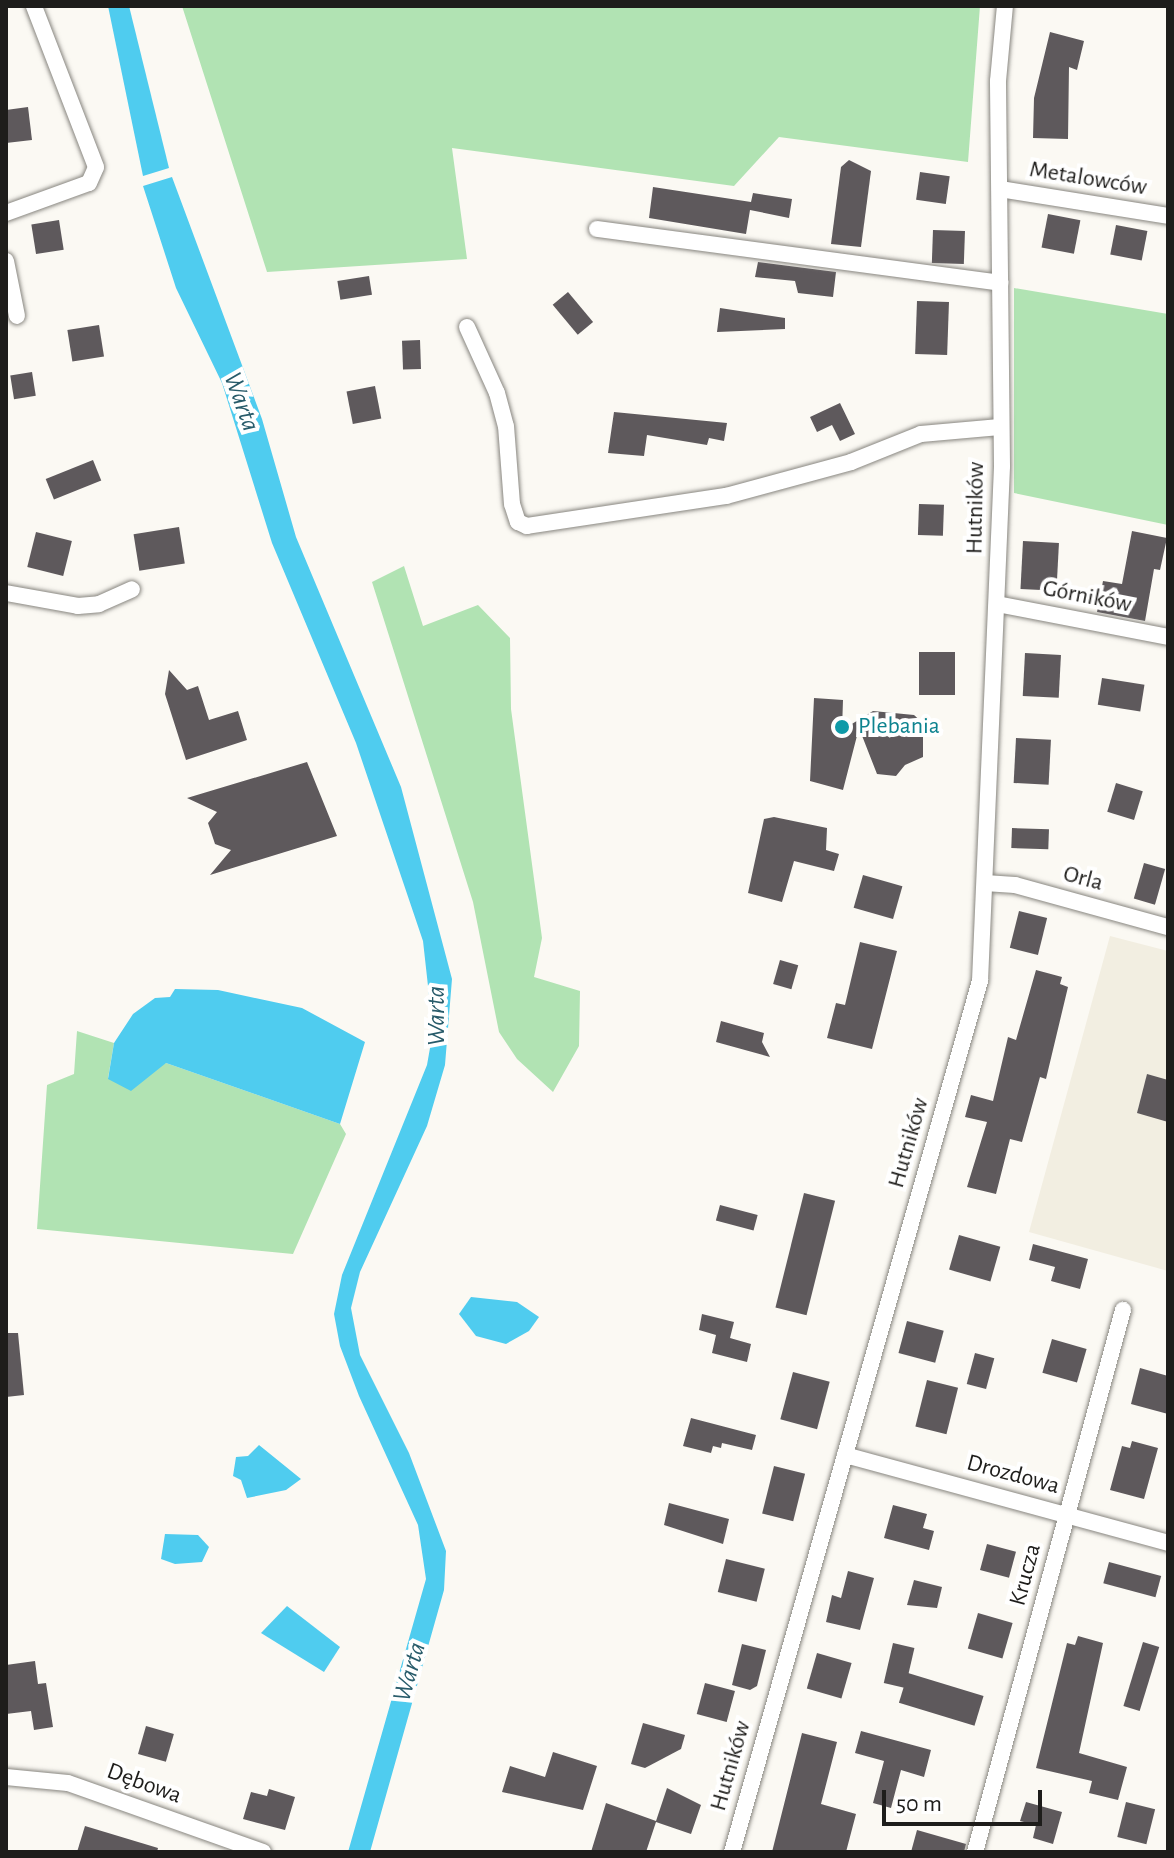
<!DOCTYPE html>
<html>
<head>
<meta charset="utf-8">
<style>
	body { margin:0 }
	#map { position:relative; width:1174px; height:1858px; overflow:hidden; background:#fbf9f3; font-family:"Alegreya Sans",sans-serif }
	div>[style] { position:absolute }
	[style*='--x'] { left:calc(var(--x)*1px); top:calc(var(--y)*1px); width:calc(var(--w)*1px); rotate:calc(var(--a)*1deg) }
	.built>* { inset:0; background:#f2eee1 }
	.green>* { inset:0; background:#b1e3b3 }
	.water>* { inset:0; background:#4fccef }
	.building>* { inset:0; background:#5e595c; transform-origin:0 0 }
	.roads { filter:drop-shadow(0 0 2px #888680) drop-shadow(0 0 2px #888680) }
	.street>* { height:16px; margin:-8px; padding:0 8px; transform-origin:8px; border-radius:8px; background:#fff }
	.dots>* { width:22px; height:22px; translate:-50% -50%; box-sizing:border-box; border:4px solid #fff; border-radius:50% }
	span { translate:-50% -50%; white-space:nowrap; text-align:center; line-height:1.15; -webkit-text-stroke:8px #fff; paint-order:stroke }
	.street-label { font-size:24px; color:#1e1d1b }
	.culture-label { font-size:24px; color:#0d838f }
	.left { translate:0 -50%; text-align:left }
	.water-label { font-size:26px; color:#285b6a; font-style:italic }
	.frame { position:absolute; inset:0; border:8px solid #1e1d1b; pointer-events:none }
	.scale { position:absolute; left:882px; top:1790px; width:160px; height:36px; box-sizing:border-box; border:4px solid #1e1d1b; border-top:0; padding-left:10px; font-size:24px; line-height:28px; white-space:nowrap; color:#1e1d1b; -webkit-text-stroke:6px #fff; paint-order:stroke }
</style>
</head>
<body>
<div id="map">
	<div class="built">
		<div style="clip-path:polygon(1110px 936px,1168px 951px,1168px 1271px,1029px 1232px)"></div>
	</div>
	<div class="green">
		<div style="clip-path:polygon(182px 6px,980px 6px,968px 162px,779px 137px,734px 186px,452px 148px,467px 259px,267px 272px)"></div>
		<div style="clip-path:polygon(1014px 288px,1168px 314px,1168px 525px,1014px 493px)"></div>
		<div style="clip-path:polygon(404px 566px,423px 626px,478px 605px,510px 638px,511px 709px,542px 938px,534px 977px,580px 991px,579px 1046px,553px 1092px,517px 1059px,499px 1032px,473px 902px,372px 582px)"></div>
		<div style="clip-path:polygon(77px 1031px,114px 1043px,108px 1078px,166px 1063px,340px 1124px,346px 1134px,293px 1254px,37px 1229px,47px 1085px,74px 1074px)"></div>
	</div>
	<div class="water">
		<div style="clip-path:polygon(108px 6px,129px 6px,169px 168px,143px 176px)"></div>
		<div style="clip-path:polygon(172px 177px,262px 419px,296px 537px,401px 787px,452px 979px,445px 1065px,427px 1126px,360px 1272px,351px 1308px,360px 1355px,409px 1453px,446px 1551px,444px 1590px,370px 1852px,348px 1852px,426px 1579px,418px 1525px,359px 1396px,340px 1346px,334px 1314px,342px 1275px,427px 1065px,433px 1031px,423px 941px,356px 743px,272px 543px,222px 383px,176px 288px,143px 186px)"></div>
		<div style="clip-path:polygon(175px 989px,218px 990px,302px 1008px,365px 1042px,340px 1124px,166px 1063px,131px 1091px,108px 1079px,114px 1043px,133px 1014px,155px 998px,170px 997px)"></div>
		<div style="clip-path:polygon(471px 1297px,517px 1302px,539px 1317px,529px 1331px,506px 1344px,476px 1336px,459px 1314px)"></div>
		<div style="clip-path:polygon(259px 1445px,301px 1479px,286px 1490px,247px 1498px,241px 1480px,233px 1476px,236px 1457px,248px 1456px)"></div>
		<div style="clip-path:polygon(165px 1534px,198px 1535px,209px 1547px,202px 1562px,175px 1564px,161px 1559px)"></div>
		<div style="clip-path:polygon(287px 1606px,340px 1647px,324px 1672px,261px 1633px)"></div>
	</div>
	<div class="building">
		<div style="clip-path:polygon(1050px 32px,1084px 41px,1077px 70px,1069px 67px,1068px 139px,1033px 138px,1034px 98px)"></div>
		<div style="clip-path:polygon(28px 107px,32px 140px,6px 143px,6px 110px)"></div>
		<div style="clip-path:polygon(849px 160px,871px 171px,861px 247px,831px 244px,841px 167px)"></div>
		<div style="left:920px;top:172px;width:30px;height:28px;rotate:8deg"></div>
		<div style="clip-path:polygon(653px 187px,751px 202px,753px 193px,792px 199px,789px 218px,750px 210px,746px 234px,649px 218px)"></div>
		<div style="left:1048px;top:214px;width:33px;height:34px;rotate:11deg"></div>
		<div style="left:59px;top:220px;width:30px;height:28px;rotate:81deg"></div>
		<div style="left:1116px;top:225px;width:32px;height:30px;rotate:11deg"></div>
		<div style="left:933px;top:230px;width:32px;height:33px;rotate:2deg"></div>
		<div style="clip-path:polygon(758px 262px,836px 272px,833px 297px,798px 293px,795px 281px,755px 277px)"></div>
		<div style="left:369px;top:276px;width:19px;height:32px;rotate:81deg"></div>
		<div style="left:568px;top:292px;width:39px;height:20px;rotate:50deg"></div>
		<div style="left:917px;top:301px;width:32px;height:53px;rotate:2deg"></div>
		<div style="clip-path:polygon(720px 308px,785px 318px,785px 329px,717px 332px)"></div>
		<div style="left:99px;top:325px;width:32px;height:32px;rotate:81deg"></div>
		<div style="left:420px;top:340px;width:29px;height:18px;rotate:88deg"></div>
		<div style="left:32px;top:372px;width:24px;height:22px;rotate:81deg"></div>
		<div style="left:375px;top:386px;width:33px;height:29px;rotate:79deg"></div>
		<div style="clip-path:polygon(840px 403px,855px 434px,840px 441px,832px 425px,817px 432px,810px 417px)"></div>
		<div style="clip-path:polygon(614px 412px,727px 423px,724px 441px,709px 438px,707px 445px,647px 435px,644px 456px,608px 453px)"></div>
		<div style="left:93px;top:460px;width:22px;height:51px;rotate:68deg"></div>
		<div style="left:919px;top:504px;width:25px;height:31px;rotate:2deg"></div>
		<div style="left:179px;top:527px;width:37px;height:46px;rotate:81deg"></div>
		<div style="clip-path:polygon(1132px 531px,1167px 538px,1160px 570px,1154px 569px,1145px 621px,1097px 612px,1103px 581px,1122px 584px)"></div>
		<div style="left:36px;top:532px;width:37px;height:36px;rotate:14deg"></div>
		<div style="left:1023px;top:541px;width:36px;height:48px;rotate:3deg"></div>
		<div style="left:919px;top:652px;width:36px;height:43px"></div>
		<div style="left:1025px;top:653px;width:36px;height:43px;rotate:3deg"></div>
		<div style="clip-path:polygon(169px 670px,187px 690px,198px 686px,209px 720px,238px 711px,247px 740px,186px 760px,165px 694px)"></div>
		<div style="left:1102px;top:678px;width:43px;height:27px;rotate:9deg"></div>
		<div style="clip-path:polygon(814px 698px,843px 700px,842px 730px,873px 711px,914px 715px,923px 723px,923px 757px,905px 765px,896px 776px,877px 774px,859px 728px,843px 790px,810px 781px)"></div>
		<div style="left:1016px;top:738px;width:35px;height:45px;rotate:3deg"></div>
		<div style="clip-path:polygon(307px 762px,337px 836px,210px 875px,231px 850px,215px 844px,208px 823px,217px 812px,187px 798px)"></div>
		<div style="left:1116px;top:783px;width:28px;height:30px;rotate:17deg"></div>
		<div style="clip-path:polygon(774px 817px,827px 828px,826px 850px,839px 854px,834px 871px,794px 861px,782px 902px,748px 893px,764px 819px)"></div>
		<div style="left:1012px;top:828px;width:37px;height:20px;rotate:2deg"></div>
		<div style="left:1144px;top:863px;width:22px;height:37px;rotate:16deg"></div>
		<div style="left:863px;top:875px;width:41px;height:34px;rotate:16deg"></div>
		<div style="left:1019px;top:911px;width:29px;height:38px;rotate:14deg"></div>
		<div style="clip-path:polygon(860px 942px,897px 951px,872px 1049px,827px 1038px,836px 1003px,845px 1005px)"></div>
		<div style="left:780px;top:960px;width:19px;height:25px;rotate:16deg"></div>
		<div style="clip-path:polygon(1036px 970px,1062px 977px,1060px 984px,1068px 987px,1046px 1079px,1040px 1077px,1022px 1142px,1010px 1139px,996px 1194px,967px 1187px,987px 1122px,965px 1117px,971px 1095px,993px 1101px,1008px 1037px,1016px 1040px)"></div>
		<div style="clip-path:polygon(721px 1021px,764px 1033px,762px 1042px,770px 1057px,716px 1042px)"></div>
		<div style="clip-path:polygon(1147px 1074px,1168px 1080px,1168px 1122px,1137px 1113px)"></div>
		<div style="left:804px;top:1193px;width:32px;height:118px;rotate:14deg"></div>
		<div style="left:720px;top:1205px;width:39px;height:16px;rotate:15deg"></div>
		<div style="left:959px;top:1235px;width:43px;height:36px;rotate:16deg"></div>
		<div style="clip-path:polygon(1033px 1244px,1088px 1259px,1080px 1289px,1051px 1281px,1055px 1267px,1029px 1260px)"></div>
		<div style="clip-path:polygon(702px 1314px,734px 1322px,730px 1338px,751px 1344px,747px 1362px,712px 1353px,716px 1335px,699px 1330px)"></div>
		<div style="left:907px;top:1321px;width:38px;height:33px;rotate:15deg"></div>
		<div style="clip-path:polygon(6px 1333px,18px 1333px,24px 1395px,6px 1397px)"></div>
		<div style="left:1052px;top:1339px;width:36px;height:35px;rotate:16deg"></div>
		<div style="left:975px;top:1353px;width:20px;height:32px;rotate:15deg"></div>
		<div style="clip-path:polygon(1140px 1368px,1168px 1376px,1168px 1414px,1131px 1404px)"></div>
		<div style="left:793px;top:1372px;width:38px;height:49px;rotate:15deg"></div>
		<div style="left:927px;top:1380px;width:32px;height:48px;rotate:14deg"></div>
		<div style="clip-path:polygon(691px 1418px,756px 1435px,752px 1450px,722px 1443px,721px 1448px,713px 1446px,711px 1453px,683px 1446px)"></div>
		<div style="clip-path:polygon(1132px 1441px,1158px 1448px,1144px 1499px,1110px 1490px,1122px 1446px,1130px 1448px)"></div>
		<div style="left:774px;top:1466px;width:32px;height:49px;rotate:14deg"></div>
		<div style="clip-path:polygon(669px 1503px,729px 1519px,723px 1544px,664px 1525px)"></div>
		<div style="clip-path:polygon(893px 1505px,927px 1514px,923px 1528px,934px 1531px,929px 1550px,884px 1538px)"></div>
		<div style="left:987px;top:1544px;width:30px;height:27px;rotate:15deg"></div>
		<div style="left:726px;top:1559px;width:40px;height:34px;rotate:14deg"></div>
		<div style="left:1109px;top:1562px;width:54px;height:22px;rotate:15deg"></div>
		<div style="clip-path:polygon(848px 1571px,874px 1578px,860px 1630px,826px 1622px,832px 1595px,841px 1598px)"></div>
		<div style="clip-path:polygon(914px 1580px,942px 1587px,937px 1608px,907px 1605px)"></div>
		<div style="left:978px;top:1613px;width:36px;height:37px;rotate:16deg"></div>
		<div style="clip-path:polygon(1078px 1636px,1103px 1643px,1079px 1753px,1127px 1767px,1118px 1800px,1089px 1793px,1092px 1781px,1036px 1768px,1067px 1643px,1075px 1645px)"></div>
		<div style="left:1143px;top:1642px;width:17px;height:67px;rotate:17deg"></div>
		<div style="left:893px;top:1643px;width:22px;height:41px;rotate:13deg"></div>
		<div style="clip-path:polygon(742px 1644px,766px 1650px,757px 1686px,750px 1690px,732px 1685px)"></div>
		<div style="left:817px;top:1653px;width:36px;height:37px;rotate:16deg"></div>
		<div style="clip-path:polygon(35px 1661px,38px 1684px,46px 1683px,53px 1727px,34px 1730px,31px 1711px,6px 1714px,6px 1665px)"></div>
		<div style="left:908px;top:1673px;width:79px;height:31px;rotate:17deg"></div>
		<div style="left:705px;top:1683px;width:31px;height:32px;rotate:15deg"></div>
		<div style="clip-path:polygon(643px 1723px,685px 1735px,681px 1749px,645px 1768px,631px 1764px)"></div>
		<div style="left:146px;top:1726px;width:29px;height:29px;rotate:16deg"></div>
		<div style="clip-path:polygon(861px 1731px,931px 1750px,924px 1777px,901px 1770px,891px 1808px,873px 1803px,884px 1761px,855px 1753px)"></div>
		<div style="clip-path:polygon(802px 1733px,837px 1742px,821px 1804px,856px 1814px,846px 1852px,772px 1852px)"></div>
		<div style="clip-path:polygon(553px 1752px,597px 1766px,583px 1810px,502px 1792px,510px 1766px,545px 1777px)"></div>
		<div style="clip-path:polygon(667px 1788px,701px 1805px,691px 1834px,656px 1822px,646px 1852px,591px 1852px,606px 1803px,656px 1821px)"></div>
		<div style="clip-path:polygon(269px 1789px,295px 1797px,285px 1830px,243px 1819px,251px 1792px,267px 1796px)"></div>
		<div style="clip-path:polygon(1026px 1802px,1062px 1812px,1053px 1844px,1033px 1838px,1036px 1825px,1020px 1821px)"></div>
		<div style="left:1126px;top:1802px;width:30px;height:36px;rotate:14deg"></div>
		<div style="clip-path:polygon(85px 1826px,158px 1848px,157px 1852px,77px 1852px)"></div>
		<div style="clip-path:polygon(917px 1830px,966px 1844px,964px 1852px,911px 1852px)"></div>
	</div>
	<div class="roads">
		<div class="street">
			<div style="--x:1000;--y:189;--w:170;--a:9.1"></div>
			<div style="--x:6;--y:213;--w:88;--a:-19.9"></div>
			<div style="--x:89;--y:183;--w:17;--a:-66"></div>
			<div style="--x:96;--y:167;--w:173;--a:-111.1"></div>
			<div style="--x:597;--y:229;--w:407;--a:7.6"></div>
			<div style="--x:6;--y:261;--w:56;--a:78.7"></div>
			<div style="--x:467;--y:327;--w:72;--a:65.6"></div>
			<div style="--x:497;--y:393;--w:34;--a:75"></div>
			<div style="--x:506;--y:426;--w:78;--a:85.6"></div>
			<div style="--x:512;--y:504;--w:19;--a:72"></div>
			<div style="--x:518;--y:522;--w:10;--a:24"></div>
			<div style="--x:527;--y:526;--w:201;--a:-8.6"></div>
			<div style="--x:726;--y:496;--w:130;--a:-15.2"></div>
			<div style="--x:851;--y:462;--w:75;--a:-21.8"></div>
			<div style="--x:921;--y:434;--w:79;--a:-5.1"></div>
			<div style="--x:6;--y:593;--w:73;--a:10.2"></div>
			<div style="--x:78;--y:606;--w:21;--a:-5"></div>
			<div style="--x:99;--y:604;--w:36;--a:-24"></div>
			<div style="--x:997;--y:604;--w:174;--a:10.9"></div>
			<div style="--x:985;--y:883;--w:30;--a:4"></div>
			<div style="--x:1015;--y:885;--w:159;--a:15.4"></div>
			<div style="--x:845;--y:1455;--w:335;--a:15.2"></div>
			<div style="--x:6;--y:1777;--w:62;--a:5.5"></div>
			<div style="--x:68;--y:1783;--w:207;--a:19.5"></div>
			<div style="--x:732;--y:1852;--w:906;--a:-74.11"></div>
			<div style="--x:980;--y:981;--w:515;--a:-87.55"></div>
			<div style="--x:1002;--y:466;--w:385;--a:-90.6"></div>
			<div style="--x:998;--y:81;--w:75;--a:-84.7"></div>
			<div style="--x:975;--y:1852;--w:562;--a:-74.73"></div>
		</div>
	</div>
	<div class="dots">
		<div style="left:842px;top:727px;background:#0f9aa8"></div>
	</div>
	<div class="street-label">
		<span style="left:1088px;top:179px;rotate:9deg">Metalowców</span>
		<span style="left:976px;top:508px;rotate:-89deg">Hutników</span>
		<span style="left:1087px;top:597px;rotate:11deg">Górników</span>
		<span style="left:1083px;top:879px;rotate:15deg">Orla</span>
		<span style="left:909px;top:1143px;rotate:-74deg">Hutników</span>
		<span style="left:1013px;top:1475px;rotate:15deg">Drozdowa</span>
		<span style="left:1026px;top:1575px;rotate:-75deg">Krucza</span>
		<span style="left:731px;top:1766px;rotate:-74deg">Hutników</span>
		<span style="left:144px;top:1784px;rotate:20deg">Dębowa</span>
	</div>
	<div class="culture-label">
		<span class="left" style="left:858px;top:727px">Plebania</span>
	</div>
	<div class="water-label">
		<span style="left:241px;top:402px;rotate:70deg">Warta</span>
		<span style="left:437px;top:1016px;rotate:-90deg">Warta</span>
		<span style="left:410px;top:1672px;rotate:-74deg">Warta</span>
	</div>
	<div class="frame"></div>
	<div class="scale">50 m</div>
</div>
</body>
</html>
